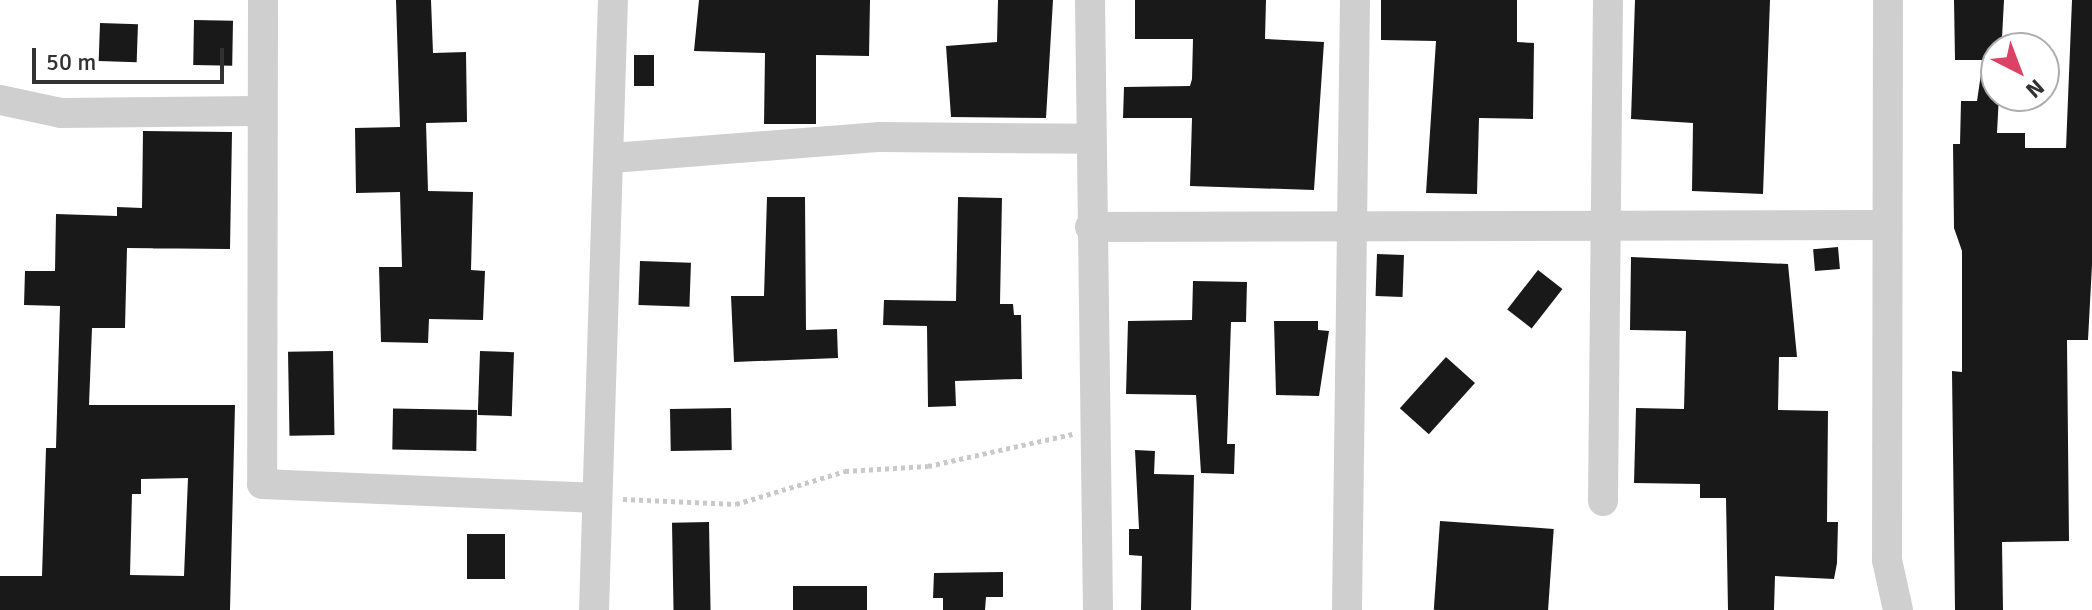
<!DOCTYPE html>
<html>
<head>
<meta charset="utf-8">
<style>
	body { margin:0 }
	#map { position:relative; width:2092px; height:610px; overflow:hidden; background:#fff; font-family:Signika,sans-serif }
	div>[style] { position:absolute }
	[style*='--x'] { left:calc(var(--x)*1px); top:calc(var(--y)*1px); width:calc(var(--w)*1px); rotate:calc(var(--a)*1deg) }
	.building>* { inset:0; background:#191919; transform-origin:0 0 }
	.path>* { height:5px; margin-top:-2.5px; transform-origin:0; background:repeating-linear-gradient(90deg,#c9c9c9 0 4px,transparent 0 8px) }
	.minor>* { height:30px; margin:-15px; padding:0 15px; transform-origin:15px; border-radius:15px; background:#cfcfcf }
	span { translate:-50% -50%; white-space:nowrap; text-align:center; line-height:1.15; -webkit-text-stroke:8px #fff; paint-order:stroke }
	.north { position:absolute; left:1980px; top:32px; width:80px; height:80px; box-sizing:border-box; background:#fff; border:2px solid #adadad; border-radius:50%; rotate:138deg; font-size:22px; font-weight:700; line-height:32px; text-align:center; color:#323232 }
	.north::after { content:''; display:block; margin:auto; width:28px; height:36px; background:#db4263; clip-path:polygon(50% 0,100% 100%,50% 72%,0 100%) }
	.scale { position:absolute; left:32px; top:48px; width:192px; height:36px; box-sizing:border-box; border:4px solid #323232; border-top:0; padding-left:10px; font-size:24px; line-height:28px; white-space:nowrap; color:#323232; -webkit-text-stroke:6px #fff; paint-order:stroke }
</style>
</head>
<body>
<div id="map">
	<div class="building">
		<div style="clip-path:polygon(396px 0,431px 0,433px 53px,466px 52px,467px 122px,426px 123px,428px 191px,473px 192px,471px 270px,485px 271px,483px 320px,429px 319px,428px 343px,381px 342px,379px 267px,402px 267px,400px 192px,356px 193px,355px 128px,400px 127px)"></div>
		<div style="clip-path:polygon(699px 0,870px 0,869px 56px,816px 55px,816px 124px,764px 124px,765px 53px,694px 51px)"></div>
		<div style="clip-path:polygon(998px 0,1053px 0,1046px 118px,951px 117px,946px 46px,997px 42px)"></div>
		<div style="clip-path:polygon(1135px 0,1266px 0,1265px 39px,1324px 42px,1314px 190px,1190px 186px,1192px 118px,1123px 118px,1124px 87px,1190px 86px,1192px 79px,1193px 39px,1135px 39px)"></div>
		<div style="clip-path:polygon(1381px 0,1517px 0,1517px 42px,1534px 43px,1533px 119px,1479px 118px,1477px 194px,1426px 193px,1436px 41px,1381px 40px)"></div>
		<div style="clip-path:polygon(1635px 0,1770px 0,1763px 194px,1692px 191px,1693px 123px,1631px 119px)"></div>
		<div style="clip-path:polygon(1954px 0,2004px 0,1997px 133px,2025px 133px,2025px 148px,2066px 148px,2072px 0,2092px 0,2092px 265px,2088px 340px,2067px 340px,2069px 541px,2002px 542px,2003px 610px,1955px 610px,1952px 371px,1962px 372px,1962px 251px,1954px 228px,1953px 144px,1960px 144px,1961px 101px,1977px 101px,1983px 60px,1955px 60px)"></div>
		<div style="left:194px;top:20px;width:39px;height:45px;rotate:1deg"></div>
		<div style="left:100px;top:23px;width:38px;height:38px;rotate:2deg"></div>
		<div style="left:634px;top:55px;width:20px;height:31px"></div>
		<div style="clip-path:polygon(evenodd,143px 131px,232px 132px,230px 249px,127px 248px,125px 328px,92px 328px,89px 405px,235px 405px,230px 610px,0 610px,0 576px,42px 576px,46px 448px,56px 448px,60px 306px,24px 305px,25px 271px,55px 271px,56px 214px,117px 216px,117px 207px,142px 208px,143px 131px,188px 478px,184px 576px,130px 575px,132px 494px,141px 494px,141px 479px,188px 478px)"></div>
		<div style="clip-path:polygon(767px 197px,805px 197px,806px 330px,837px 329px,838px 358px,734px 362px,731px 296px,764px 296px)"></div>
		<div style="clip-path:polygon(958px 197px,1002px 198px,1000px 304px,1013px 304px,1014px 315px,1021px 315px,1022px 379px,955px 381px,956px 406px,928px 407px,927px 326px,883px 325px,884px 300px,956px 301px)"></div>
		<div style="left:1838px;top:247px;width:22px;height:25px;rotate:85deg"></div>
		<div style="left:1377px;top:254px;width:27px;height:42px;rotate:2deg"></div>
		<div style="clip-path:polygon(1631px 257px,1788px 264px,1797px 357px,1779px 357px,1778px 410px,1828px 411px,1827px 522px,1838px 522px,1837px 563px,1834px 579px,1775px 576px,1774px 610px,1728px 610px,1726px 498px,1700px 498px,1700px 484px,1634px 483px,1636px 408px,1684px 409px,1686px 331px,1630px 330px)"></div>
		<div style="left:640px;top:261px;width:51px;height:44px;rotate:2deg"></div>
		<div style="left:1538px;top:270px;width:31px;height:50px;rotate:38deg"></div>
		<div style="clip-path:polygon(1193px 281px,1247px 282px,1246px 322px,1231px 322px,1227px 444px,1235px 444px,1234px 474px,1201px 473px,1196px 395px,1126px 394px,1128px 321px,1192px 320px)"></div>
		<div style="clip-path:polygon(1274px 321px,1318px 321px,1318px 330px,1329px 331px,1319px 396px,1276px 395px)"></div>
		<div style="left:333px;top:351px;width:84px;height:45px;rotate:89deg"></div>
		<div style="left:480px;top:351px;width:34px;height:64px;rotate:2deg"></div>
		<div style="left:1446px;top:357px;width:39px;height:69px;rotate:42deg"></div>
		<div style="left:731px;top:408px;width:42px;height:61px;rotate:89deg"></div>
		<div style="left:477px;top:410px;width:41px;height:84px;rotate:91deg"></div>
		<div style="clip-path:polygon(1135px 450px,1155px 451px,1154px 474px,1194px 475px,1191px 610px,1141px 610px,1142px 556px,1129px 555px,1129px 529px,1139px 529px)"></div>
		<div style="left:1440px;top:521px;width:114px;height:89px;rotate:4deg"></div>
		<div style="left:709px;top:522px;width:88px;height:37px;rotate:89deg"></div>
		<div style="left:467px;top:534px;width:38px;height:45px"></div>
		<div style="clip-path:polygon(1003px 572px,1003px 597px,986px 597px,985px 610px,943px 610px,943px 598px,933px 598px,934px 573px)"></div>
		<div style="left:867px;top:586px;width:24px;height:74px;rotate:90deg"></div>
	</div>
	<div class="path">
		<div style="--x:623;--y:499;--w:113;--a:2.5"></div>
		<div style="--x:736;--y:504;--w:114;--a:-16.8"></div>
		<div style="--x:845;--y:471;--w:83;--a:-3.4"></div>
		<div style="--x:928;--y:466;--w:148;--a:-12.5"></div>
	</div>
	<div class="minor">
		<div style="--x:263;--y:0;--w:484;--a:90.1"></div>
		<div style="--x:262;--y:484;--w:331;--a:2.4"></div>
		<div style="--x:1090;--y:0;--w:610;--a:89.25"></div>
		<div style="--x:1888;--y:0;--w:560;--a:90.1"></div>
		<div style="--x:1887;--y:560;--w:51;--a:77.6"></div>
		<div style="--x:0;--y:100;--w:62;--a:12"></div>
		<div style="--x:61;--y:113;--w:201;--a:-0.6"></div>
		<div style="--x:612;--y:158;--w:269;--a:-4.5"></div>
		<div style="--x:880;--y:137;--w:211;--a:0.5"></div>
		<div style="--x:1090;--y:227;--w:797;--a:-0.14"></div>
		<div style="--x:1603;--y:501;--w:501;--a:-89.43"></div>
		<div style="--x:594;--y:610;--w:610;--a:-88.22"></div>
		<div style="--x:1347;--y:610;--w:610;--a:-89.25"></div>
	</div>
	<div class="north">N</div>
	<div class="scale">50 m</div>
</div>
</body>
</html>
